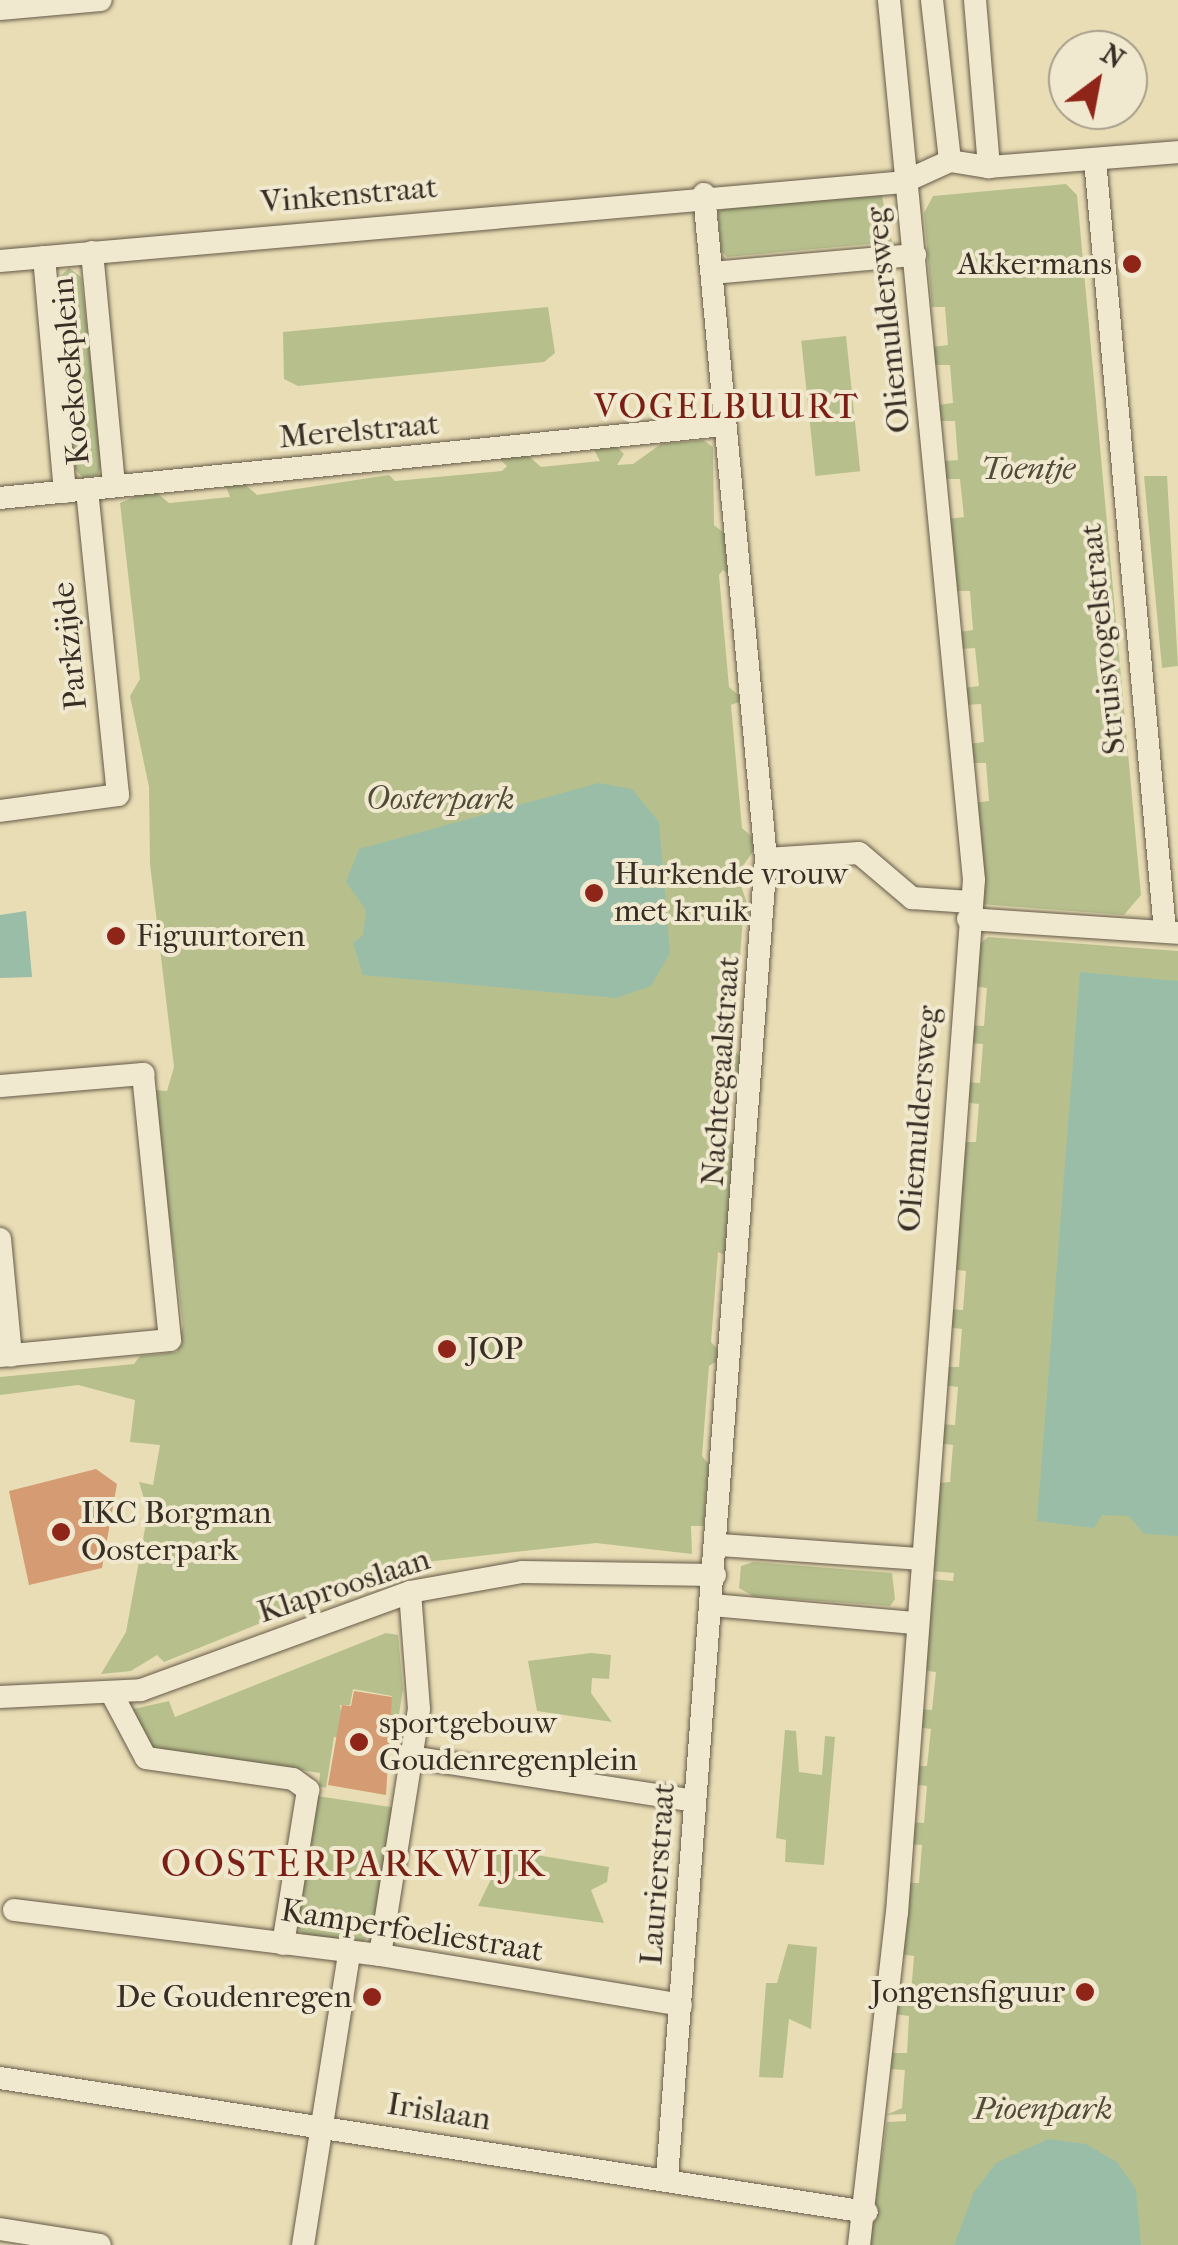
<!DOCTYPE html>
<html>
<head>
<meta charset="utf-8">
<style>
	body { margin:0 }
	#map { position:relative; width:1178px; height:2245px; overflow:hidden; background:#e9ddb5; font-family:"IM FELL French Canon",serif }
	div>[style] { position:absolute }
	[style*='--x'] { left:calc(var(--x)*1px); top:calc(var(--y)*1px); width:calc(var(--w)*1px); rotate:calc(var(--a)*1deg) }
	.green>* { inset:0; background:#b7c08d; transform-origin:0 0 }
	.water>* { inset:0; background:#99bda7 }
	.building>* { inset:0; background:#d59c73 }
	.roads { filter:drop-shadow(0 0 2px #655a49) drop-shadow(0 0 2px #655a49) }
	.minor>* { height:22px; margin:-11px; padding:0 11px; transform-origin:11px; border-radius:11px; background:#f1e9cf }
	.dots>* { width:28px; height:28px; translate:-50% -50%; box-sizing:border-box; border:5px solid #f1e9cf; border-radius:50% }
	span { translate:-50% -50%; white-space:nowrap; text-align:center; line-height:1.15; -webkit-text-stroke:8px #f1e9cf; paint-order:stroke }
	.street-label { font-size:32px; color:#392e25 }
	.poi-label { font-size:32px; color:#392e25 }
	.right { translate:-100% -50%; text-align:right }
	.left { translate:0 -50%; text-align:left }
	.park-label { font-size:32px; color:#524b3a; font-style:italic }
	.neighbourhood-label { font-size:35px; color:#7a1f14; letter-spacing:2.5px }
	.quarter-label { font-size:38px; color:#7a1f14; letter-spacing:2.5px }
	.north { position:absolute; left:1048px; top:30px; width:100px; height:100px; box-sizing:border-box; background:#f1e9cf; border:2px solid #a79e8b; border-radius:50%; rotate:32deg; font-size:28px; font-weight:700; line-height:40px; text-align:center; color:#392e25 }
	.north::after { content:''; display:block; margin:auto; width:35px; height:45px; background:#8f2418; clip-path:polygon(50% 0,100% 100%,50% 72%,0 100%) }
</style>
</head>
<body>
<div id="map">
	<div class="green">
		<div style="clip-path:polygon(1066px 184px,1077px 195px,1141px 895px,1124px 915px,980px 904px,974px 803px,989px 801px,986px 763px,970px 763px,969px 744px,984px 742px,981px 704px,965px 705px,964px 688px,979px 686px,975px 648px,960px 649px,959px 632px,973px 630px,970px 591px,955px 591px,948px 519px,964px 517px,960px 479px,945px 479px,944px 461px,958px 460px,955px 421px,940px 421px,938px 405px,953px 403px,950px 365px,934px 365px,932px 347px,948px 345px,945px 307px,932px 307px,924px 213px,933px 196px)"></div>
		<div style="clip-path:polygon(881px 192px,892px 242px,727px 257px,721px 251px,718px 213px,726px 207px)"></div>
		<div style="clip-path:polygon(69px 268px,81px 277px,102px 463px,98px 475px,83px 478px,75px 469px,58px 278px)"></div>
		<div style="clip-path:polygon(548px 307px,555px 353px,544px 362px,298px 386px,284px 379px,283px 332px)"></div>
		<div style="left:846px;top:336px;width:136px;height:45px;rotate:84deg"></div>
		<div style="clip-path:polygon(703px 440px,713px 447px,714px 525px,731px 539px,735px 579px,723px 570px,719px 575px,729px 687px,744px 700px,731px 705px,742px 828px,759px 843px,737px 874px,750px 912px,743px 917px,733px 1049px,746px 1064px,744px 1085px,731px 1081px,726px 1137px,740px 1153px,732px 1258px,718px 1252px,711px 1342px,728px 1362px,724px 1373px,715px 1362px,709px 1366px,702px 1456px,719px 1476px,707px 1487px,704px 1526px,691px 1526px,692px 1554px,596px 1543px,408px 1564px,164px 1662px,157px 1655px,131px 1671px,101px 1674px,126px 1632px,148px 1512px,139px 1482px,153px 1485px,160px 1445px,130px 1442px,135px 1400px,78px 1385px,0 1395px,0 1377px,134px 1364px,140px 1356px,177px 1352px,183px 1325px,153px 1090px,167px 1091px,174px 1067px,150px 864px,149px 787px,130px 696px,140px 679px,120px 503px,152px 489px,169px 503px,230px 497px,225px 484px,240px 480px,257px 495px,389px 475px,395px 481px,502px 471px,507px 466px,496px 456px,525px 453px,541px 467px,600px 461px,592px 446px,612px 442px,624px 454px,617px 465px,633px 464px,661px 444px)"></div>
		<div style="clip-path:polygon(1167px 476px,1178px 666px,1162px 668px,1144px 476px)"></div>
		<div style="clip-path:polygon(988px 937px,1178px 951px,1178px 2245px,869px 2245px,887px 2122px,906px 2121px,906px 2114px,886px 2115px,902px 2108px,905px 2070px,890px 2069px,891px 2053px,907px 2053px,909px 2016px,894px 2014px,896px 1994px,911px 1994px,914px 1956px,898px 1954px,904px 1883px,919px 1883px,922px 1845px,907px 1844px,909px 1822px,924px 1823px,927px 1786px,912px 1784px,912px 1766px,927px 1766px,931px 1729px,916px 1727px,918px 1709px,932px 1710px,936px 1672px,920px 1670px,930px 1579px,953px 1581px,954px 1573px,931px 1571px,938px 1483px,950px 1482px,953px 1445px,937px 1443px,939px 1424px,955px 1425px,958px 1387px,942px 1385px,943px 1367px,959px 1367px,962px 1329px,946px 1327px,948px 1309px,963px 1310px,966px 1271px,951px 1269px,960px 1142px,976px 1142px,979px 1104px,963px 1102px,965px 1082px,980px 1083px,983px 1044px,968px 1043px,969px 1025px,984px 1026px,987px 988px,972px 986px,976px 947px)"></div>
		<div style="clip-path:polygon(753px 1562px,892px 1573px,895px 1599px,890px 1606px,753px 1596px,739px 1588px,741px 1566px)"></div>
		<div style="clip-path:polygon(386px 1633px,398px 1635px,403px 1689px,394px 1746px,385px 1744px,392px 1696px,353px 1689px,350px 1705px,340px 1705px,345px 1738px,334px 1737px,326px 1788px,319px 1786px,320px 1773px,157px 1748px,155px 1754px,125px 1711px,169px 1701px,175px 1717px)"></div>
		<div style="clip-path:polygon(591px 1653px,611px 1655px,609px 1679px,592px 1678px,591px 1693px,612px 1722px,537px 1711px,528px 1661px)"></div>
		<div style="clip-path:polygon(785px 1730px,796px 1731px,799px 1772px,822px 1775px,825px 1736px,835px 1737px,824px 1865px,785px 1862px,786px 1840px,776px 1838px)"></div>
		<div style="clip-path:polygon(317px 1796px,397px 1808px,379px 1928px,359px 1945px,305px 1937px,297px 1927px)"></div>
		<div style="clip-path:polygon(488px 1847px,609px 1867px,607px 1882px,591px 1890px,604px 1923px,478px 1906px,496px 1869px,484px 1866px)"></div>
		<div style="clip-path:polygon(788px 1944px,817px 1947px,811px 2029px,789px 2019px,783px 2078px,759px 2077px,766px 1983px,777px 1983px)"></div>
	</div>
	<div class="water">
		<div style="clip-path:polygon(599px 783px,632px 789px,659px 822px,670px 953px,651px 986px,616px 998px,363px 975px,353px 943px,363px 935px,366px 910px,346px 882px,359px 849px)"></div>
		<div style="clip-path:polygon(26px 911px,32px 977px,0 978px,0 915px)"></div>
		<div style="clip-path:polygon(1080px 972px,1178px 981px,1178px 1536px,1144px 1534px,1129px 1516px,1102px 1515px,1094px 1528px,1037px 1521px)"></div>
		<div style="clip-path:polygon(1048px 2139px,1086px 2144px,1117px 2162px,1136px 2189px,1141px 2245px,954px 2245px,974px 2192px,996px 2163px)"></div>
	</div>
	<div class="building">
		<div style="clip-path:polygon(96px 1469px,117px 1484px,102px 1568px,29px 1585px,9px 1491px)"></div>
		<div style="clip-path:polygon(354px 1691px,392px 1697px,386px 1795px,328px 1785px,342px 1705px,351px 1706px)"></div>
	</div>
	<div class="roads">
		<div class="minor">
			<div style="--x:932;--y:0;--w:162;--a:83.6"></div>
			<div style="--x:975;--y:0;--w:168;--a:85.2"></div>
			<div style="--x:0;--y:9;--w:101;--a:-5.1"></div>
			<div style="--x:1095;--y:160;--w:774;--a:84.81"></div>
			<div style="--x:950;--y:161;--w:39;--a:9"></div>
			<div style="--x:989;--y:167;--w:190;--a:-4.5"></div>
			<div style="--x:92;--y:252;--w:234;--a:84.6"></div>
			<div style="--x:44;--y:257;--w:236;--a:84.9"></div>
			<div style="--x:0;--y:261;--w:907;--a:-4.99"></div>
			<div style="--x:904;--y:182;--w:51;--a:-24.5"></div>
			<div style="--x:712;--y:273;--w:204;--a:-5.1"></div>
			<div style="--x:0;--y:498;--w:728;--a:-5.76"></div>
			<div style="--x:0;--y:811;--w:119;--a:-7.7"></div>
			<div style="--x:118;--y:795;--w:307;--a:-95.8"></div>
			<div style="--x:766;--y:859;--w:93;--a:-3.7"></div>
			<div style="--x:859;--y:853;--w:70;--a:40.3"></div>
			<div style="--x:912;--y:898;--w:58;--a:3.9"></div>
			<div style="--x:968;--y:919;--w:210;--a:3.8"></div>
			<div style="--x:0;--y:1086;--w:144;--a:-4.8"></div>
			<div style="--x:143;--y:1074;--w:267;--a:84.2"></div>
			<div style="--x:170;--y:1340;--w:171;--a:174.6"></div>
			<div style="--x:0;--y:1239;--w:117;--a:84.6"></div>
			<div style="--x:720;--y:1545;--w:199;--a:4"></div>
			<div style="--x:712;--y:1605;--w:203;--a:5.1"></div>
			<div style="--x:113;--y:1696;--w:70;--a:62"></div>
			<div style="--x:146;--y:1758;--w:148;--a:8.1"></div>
			<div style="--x:293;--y:1779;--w:19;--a:36"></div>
			<div style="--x:308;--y:1790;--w:156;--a:99.2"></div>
			<div style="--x:0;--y:1697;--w:141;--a:-2.8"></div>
			<div style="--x:141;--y:1690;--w:286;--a:-20"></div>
			<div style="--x:410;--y:1592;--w:114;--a:-10.1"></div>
			<div style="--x:522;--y:1572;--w:193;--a:0.9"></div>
			<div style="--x:411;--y:1757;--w:287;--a:8.8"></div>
			<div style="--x:14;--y:1910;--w:369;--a:7"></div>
			<div style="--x:380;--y:1955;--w:305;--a:9.4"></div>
			<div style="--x:380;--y:1955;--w:249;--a:-81"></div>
			<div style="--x:419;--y:1709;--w:117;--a:-94.4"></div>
			<div style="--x:0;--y:2078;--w:877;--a:8.79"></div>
			<div style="--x:667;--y:2178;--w:1323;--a:-85.71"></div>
			<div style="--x:766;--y:859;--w:668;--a:-95.33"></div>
			<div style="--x:0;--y:2229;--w:101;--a:9.1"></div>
			<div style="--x:303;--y:2245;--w:294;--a:-81"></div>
			<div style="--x:859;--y:2245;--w:334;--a:-83.5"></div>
			<div style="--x:897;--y:1913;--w:1036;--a:-85.74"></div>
			<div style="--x:974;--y:880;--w:884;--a:-95.52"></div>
		</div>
	</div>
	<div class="dots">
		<div style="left:1132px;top:264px;background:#8f2418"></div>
		<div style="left:594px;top:893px;background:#8f2418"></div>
		<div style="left:116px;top:936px;background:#8f2418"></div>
		<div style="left:447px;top:1349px;background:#8f2418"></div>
		<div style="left:61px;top:1532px;background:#8f2418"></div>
		<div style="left:359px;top:1742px;background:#8f2418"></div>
		<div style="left:1085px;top:1992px;background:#8f2418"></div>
		<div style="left:372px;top:1997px;background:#8f2418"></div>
	</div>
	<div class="street-label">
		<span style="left:349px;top:195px;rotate:-5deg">Vinkenstraat</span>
		<span style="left:888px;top:320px;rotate:-96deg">Oliemuldersweg</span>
		<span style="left:71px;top:371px;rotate:-95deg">Koekoekplein</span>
		<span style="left:359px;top:431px;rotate:-5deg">Merelstraat</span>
		<span style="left:1103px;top:639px;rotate:-96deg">Struisvogelstraat</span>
		<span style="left:70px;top:646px;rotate:-96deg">Parkzijde</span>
		<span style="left:721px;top:1071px;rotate:-86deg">Nachtegaalstraat</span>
		<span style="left:919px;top:1119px;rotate:-85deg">Oliemuldersweg</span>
		<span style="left:344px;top:1586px;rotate:-18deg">Klaprooslaan</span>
		<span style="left:658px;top:1874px;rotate:-86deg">Laurierstraat</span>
		<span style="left:412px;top:1931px;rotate:9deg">Kamperfoeliestraat</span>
		<span style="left:439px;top:2112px;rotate:9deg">Irislaan</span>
	</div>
	<div class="poi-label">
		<span class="right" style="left:1112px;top:264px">Akkermans</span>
		<span class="left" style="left:614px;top:893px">Hurkende vrouw<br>met kruik</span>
		<span class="left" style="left:136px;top:936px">Figuurtoren</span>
		<span class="left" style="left:467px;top:1349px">JOP</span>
		<span class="left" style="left:81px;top:1532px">IKC Borgman<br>Oosterpark</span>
		<span class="left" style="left:379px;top:1742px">sportgebouw<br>Goudenregenplein</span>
		<span class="right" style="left:1065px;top:1992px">Jongensfiguur</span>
		<span class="right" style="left:352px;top:1997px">De Goudenregen</span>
	</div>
	<div class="park-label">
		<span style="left:1028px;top:469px">Toentje</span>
		<span style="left:440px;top:799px">Oosterpark</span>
		<span style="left:1043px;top:2109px">Pioenpark</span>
	</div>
	<div class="neighbourhood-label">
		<span style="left:727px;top:407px">VOGELBUURT</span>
	</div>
	<div class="quarter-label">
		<span style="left:354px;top:1864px">OOSTERPARKWIJK</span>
	</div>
	<div class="north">N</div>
</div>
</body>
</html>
